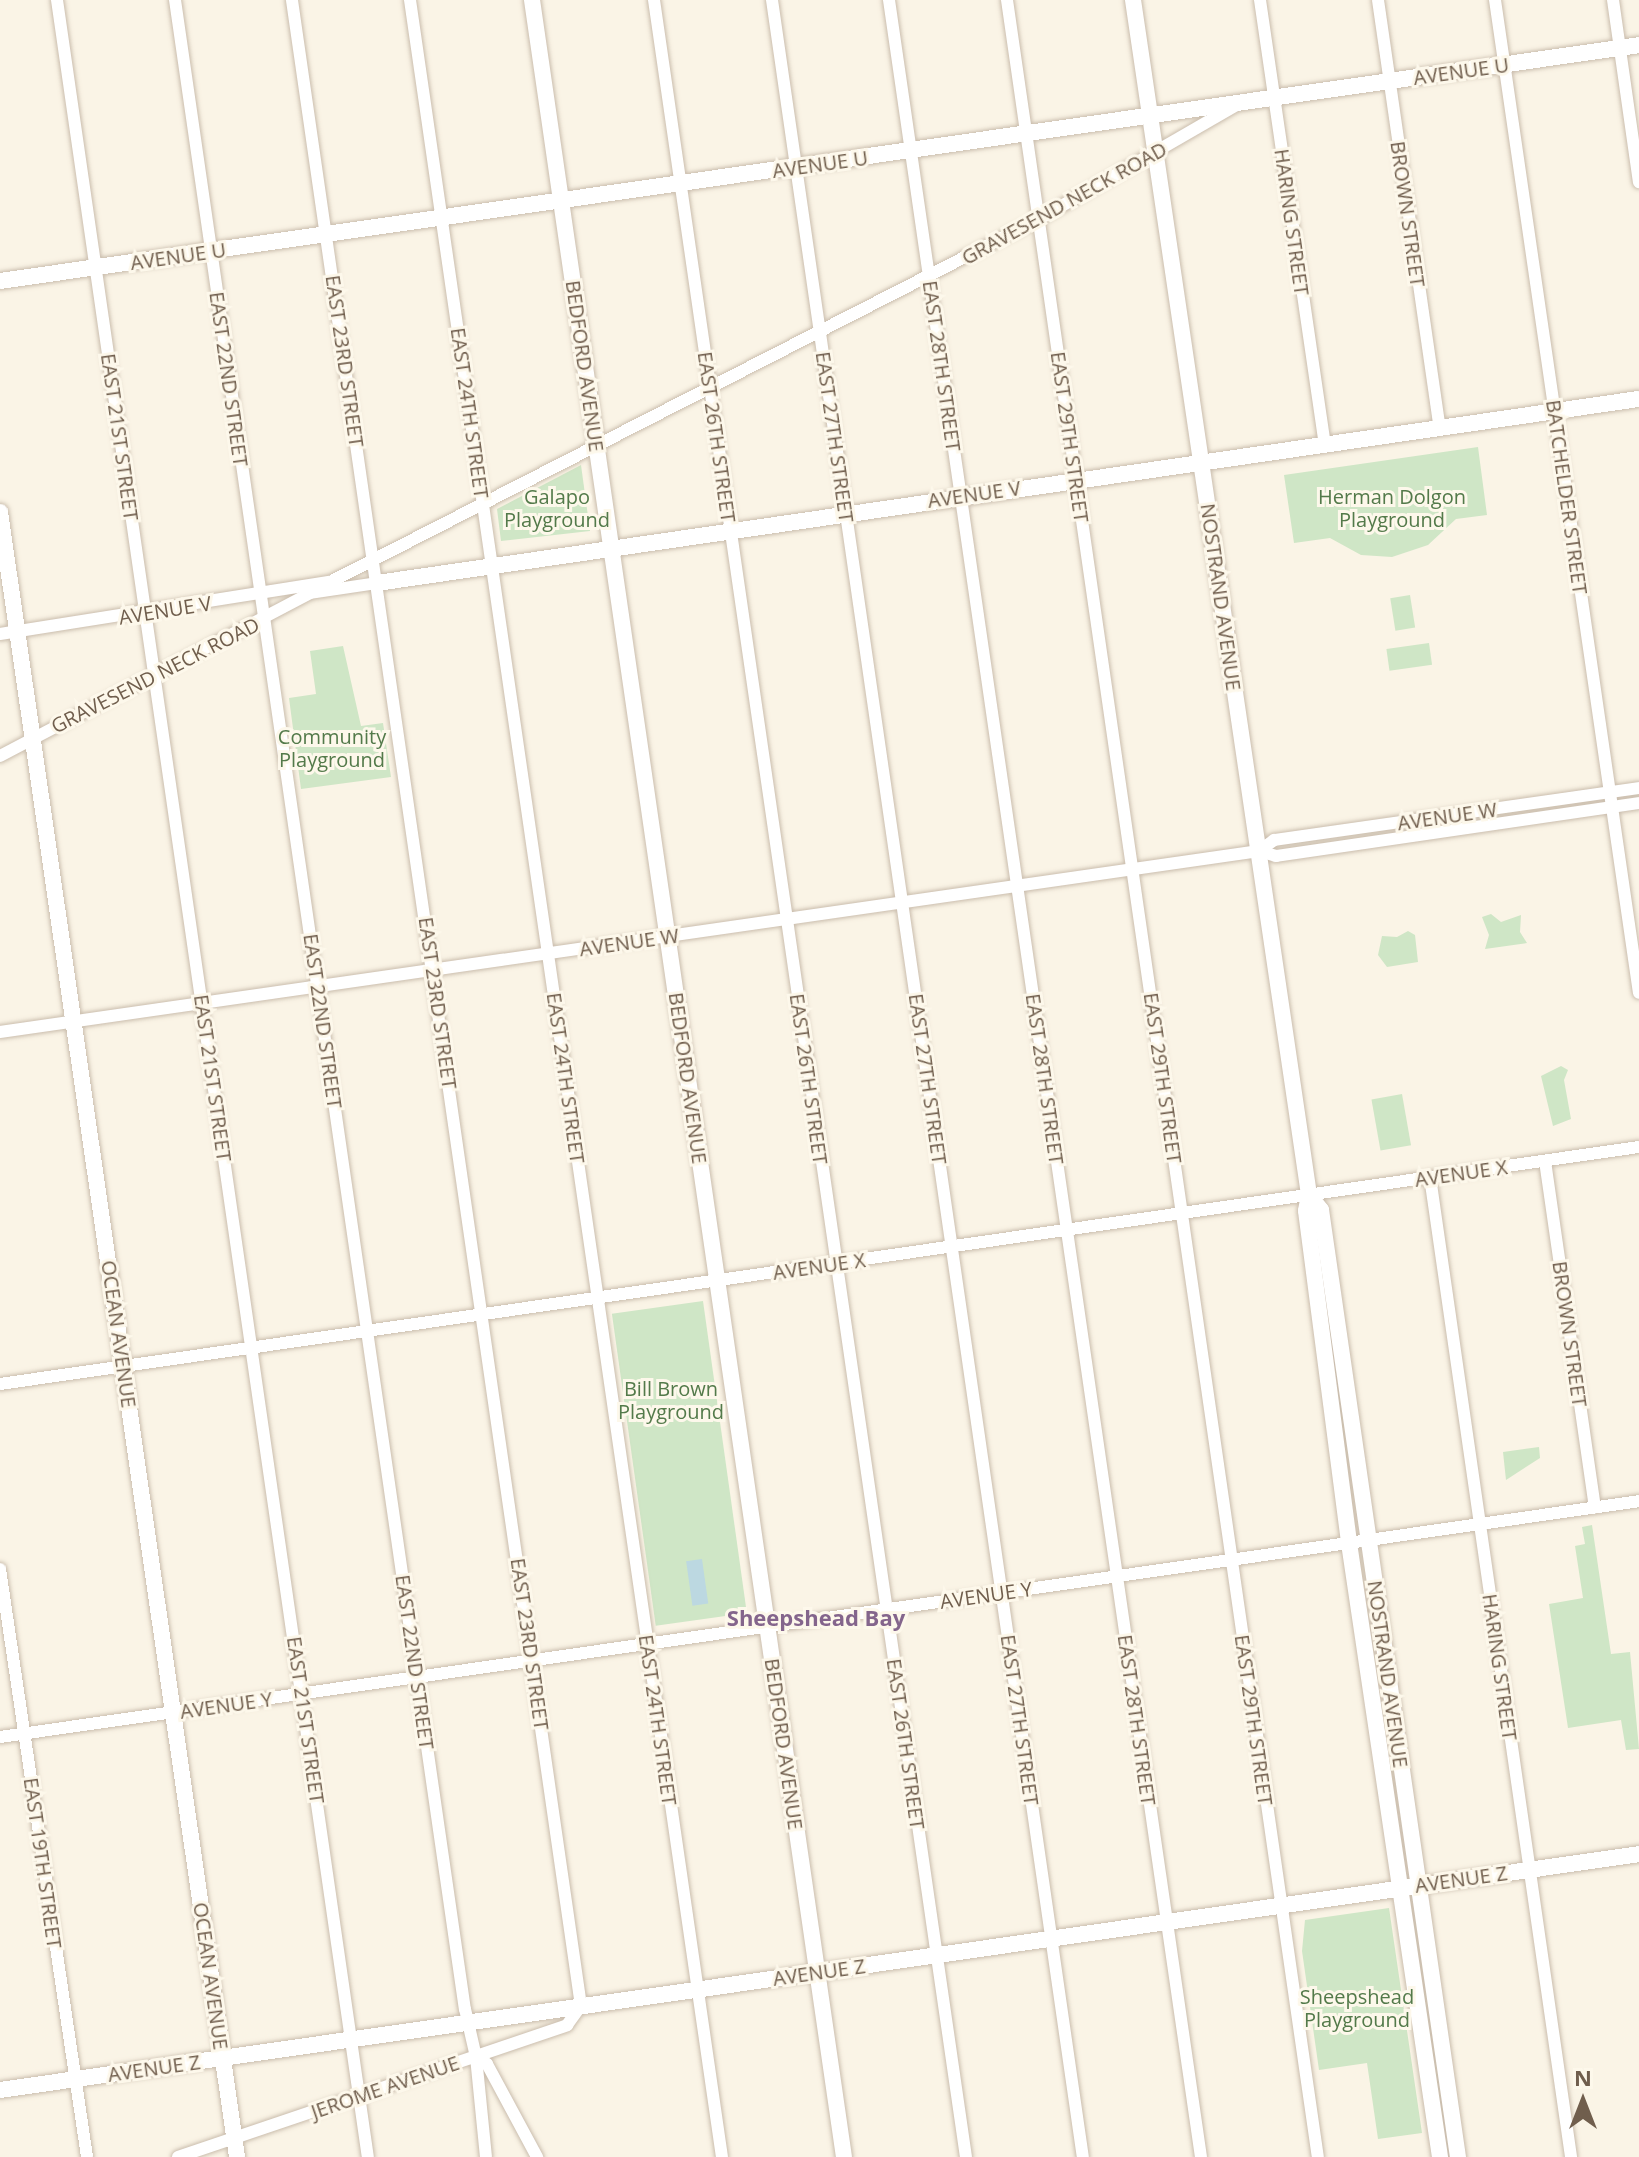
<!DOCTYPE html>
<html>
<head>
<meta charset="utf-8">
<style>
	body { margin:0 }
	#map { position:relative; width:1639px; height:2157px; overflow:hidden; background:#faf4e6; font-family:"Open Sans",sans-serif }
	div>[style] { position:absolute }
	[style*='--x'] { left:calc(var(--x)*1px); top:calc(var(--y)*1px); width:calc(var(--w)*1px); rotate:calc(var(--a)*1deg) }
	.green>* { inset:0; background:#cfe6c6; transform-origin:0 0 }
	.water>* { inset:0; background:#bcd8e1; transform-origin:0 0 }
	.roads { filter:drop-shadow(0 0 2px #cabdad) drop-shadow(0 0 2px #cabdad) }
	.street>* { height:12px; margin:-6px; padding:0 6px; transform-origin:6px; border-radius:6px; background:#fff }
	.secondary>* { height:16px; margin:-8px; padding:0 8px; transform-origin:8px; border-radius:8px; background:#fff }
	span { translate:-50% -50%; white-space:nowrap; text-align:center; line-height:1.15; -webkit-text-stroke:6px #fdf8eb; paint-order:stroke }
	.street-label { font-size:20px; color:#705e4d }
	.park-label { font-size:20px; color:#537a4a }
	.neighbourhood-label { font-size:22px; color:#84658c; font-weight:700 }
	.north { position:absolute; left:1543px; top:2061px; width:80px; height:80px; -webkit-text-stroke:6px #fdf8eb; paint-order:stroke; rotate:0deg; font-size:22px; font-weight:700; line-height:32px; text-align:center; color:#705e4d }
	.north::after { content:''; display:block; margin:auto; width:28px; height:36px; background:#705e4d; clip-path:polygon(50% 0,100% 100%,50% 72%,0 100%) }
</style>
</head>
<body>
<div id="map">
	<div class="green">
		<div style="clip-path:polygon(1478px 447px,1487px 515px,1456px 519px,1428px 545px,1392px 557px,1361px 555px,1330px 538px,1294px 543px,1284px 475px)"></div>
		<div style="clip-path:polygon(581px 465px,590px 531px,501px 541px,497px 509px)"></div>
		<div style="left:1410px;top:595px;width:33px;height:20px;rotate:81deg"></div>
		<div style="left:1429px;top:643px;width:22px;height:43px;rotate:82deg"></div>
		<div style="clip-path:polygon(343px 646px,361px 726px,383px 723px,391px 777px,301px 789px,289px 698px,316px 694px,310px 651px)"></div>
		<div style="clip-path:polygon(1491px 914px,1501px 922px,1521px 915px,1520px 932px,1527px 943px,1485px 949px,1489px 935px,1482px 917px)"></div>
		<div style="clip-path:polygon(1408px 931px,1415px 935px,1418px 962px,1387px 967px,1378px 955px,1382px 936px,1397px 937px)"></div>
		<div style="clip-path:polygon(1561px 1066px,1568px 1070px,1564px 1080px,1571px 1119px,1553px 1126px,1541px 1076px)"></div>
		<div style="left:1402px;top:1094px;width:52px;height:31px;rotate:80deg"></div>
		<div style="left:703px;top:1301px;width:315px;height:92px;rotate:82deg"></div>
		<div style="clip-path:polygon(1539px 1447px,1540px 1458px,1506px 1480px,1503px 1452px)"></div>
		<div style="clip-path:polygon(1592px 1525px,1611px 1654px,1630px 1652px,1639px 1749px,1626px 1750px,1621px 1720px,1568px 1728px,1549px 1604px,1583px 1598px,1575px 1546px,1585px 1544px,1582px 1527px)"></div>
		<div style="clip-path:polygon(1389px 1908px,1422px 2133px,1378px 2139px,1367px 2063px,1319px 2070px,1302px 1951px,1305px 1920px)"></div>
	</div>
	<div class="water">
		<div style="left:702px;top:1559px;width:45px;height:16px;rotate:82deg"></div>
	</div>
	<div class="roads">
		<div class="street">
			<div style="--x:57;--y:0;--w:2179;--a:81.8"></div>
			<div style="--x:175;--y:0;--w:2030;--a:81.79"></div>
			<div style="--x:465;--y:2009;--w:49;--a:77.1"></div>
			<div style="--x:476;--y:2057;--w:13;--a:32"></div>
			<div style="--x:487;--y:2064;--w:106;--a:61.7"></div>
			<div style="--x:410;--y:0;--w:2179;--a:81.77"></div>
			<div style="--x:654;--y:0;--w:2179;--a:81.77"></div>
			<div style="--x:772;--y:0;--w:2179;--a:81.8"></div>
			<div style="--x:889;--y:0;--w:2179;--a:81.77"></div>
			<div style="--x:1007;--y:0;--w:2179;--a:81.8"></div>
			<div style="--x:1260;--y:0;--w:450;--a:81.7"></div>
			<div style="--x:1378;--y:0;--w:432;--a:81.8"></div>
			<div style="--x:1495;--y:0;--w:1003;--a:81.75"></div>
			<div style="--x:1613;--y:0;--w:184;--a:81.9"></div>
			<div style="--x:0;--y:634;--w:334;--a:-9"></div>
			<div style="--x:330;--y:582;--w:797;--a:-27.11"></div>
			<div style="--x:1039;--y:219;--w:230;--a:-30"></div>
			<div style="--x:0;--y:756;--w:350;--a:-27.7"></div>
			<div style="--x:310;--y:593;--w:68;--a:-8.5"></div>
			<div style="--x:1259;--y:851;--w:19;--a:-36"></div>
			<div style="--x:1274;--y:840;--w:369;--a:-8.1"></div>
			<div style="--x:0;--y:1032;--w:1272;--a:-8.18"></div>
			<div style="--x:1259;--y:851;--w:18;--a:16"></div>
			<div style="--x:1276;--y:856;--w:367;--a:-8.3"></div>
			<div style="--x:1545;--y:1161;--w:350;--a:81.8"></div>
			<div style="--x:1430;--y:1177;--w:990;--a:81.81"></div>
			<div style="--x:0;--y:1384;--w:1656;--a:-8.23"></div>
			<div style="--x:0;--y:1569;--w:594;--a:81.58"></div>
			<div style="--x:0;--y:1737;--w:1656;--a:-8.19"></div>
			<div style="--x:476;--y:2057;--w:100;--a:84.3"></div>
			<div style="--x:178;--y:2157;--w:411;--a:-18.7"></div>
			<div style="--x:567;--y:2025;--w:24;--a:-54"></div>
			<div style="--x:581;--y:2006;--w:2027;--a:-98.2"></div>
		</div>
		<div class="secondary">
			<div style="--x:532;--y:0;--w:2179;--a:81.77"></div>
			<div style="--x:1133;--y:0;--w:1208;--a:81.62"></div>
			<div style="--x:1309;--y:1195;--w:16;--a:101"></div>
			<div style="--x:1306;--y:1211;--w:335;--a:82.6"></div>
			<div style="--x:1349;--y:1543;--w:621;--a:81.57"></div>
			<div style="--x:0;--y:281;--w:1656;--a:-8.19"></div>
			<div style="--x:0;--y:512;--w:1662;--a:81.8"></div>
			<div style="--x:377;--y:583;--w:1275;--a:-8.3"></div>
			<div style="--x:1309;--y:1195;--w:19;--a:51"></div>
			<div style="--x:1321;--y:1210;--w:957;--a:81.77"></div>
			<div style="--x:0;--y:2090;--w:1656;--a:-8.19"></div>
		</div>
	</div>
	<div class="street-label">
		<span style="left:1461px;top:71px;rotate:-8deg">AVENUE U</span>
		<span style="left:820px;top:164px;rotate:-8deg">AVENUE U</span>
		<span style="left:1064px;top:203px;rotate:-29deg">GRAVESEND NECK ROAD</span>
		<span style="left:1408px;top:214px;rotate:82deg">BROWN STREET</span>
		<span style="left:1292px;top:222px;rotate:82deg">HARING STREET</span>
		<span style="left:178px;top:256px;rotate:-8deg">AVENUE U</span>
		<span style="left:345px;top:361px;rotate:82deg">EAST 23RD STREET</span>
		<span style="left:585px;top:366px;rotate:82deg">BEDFORD AVENUE</span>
		<span style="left:942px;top:366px;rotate:82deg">EAST 28TH STREET</span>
		<span style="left:229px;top:379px;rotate:82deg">EAST 22ND STREET</span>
		<span style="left:470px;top:413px;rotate:82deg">EAST 24TH STREET</span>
		<span style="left:120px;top:437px;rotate:82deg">EAST 21ST STREET</span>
		<span style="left:717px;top:437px;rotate:82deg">EAST 26TH STREET</span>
		<span style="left:835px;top:437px;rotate:82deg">EAST 27TH STREET</span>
		<span style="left:1070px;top:437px;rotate:82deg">EAST 29TH STREET</span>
		<span style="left:974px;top:494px;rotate:-8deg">AVENUE V</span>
		<span style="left:1567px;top:497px;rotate:82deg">BATCHELDER STREET</span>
		<span style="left:1221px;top:597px;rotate:82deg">NOSTRAND AVENUE</span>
		<span style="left:165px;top:610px;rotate:-9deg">AVENUE V</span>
		<span style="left:155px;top:675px;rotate:-27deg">GRAVESEND NECK ROAD</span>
		<span style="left:1447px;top:816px;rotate:-8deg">AVENUE W</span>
		<span style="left:629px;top:942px;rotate:-8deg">AVENUE W</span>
		<span style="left:438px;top:1003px;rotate:82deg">EAST 23RD STREET</span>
		<span style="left:323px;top:1021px;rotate:82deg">EAST 22ND STREET</span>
		<span style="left:213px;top:1078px;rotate:82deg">EAST 21ST STREET</span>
		<span style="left:566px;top:1078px;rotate:82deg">EAST 24TH STREET</span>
		<span style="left:688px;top:1078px;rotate:82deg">BEDFORD AVENUE</span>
		<span style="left:1163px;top:1078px;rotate:82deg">EAST 29TH STREET</span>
		<span style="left:809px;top:1079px;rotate:82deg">EAST 26TH STREET</span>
		<span style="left:928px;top:1079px;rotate:82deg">EAST 27TH STREET</span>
		<span style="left:1045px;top:1079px;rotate:82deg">EAST 28TH STREET</span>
		<span style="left:1461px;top:1173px;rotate:-8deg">AVENUE X</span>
		<span style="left:819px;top:1266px;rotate:-8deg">AVENUE X</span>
		<span style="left:119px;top:1334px;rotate:82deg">OCEAN AVENUE</span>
		<span style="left:1570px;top:1334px;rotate:82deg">BROWN STREET</span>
		<span style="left:986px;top:1595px;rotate:-8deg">AVENUE Y</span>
		<span style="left:530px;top:1644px;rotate:82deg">EAST 23RD STREET</span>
		<span style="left:415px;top:1662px;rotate:82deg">EAST 22ND STREET</span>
		<span style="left:1500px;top:1667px;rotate:82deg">HARING STREET</span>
		<span style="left:1388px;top:1674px;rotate:82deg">NOSTRAND AVENUE</span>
		<span style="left:226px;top:1705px;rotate:-8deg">AVENUE Y</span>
		<span style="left:306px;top:1720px;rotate:82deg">EAST 21ST STREET</span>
		<span style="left:658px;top:1720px;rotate:82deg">EAST 24TH STREET</span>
		<span style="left:1020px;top:1720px;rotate:82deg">EAST 27TH STREET</span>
		<span style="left:1137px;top:1720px;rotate:82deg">EAST 28TH STREET</span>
		<span style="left:1254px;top:1720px;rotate:82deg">EAST 29TH STREET</span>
		<span style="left:784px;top:1744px;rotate:82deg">BEDFORD AVENUE</span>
		<span style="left:906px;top:1744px;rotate:82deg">EAST 26TH STREET</span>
		<span style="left:43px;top:1863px;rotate:82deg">EAST 19TH STREET</span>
		<span style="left:1461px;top:1879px;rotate:-8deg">AVENUE Z</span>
		<span style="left:819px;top:1972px;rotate:-8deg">AVENUE Z</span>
		<span style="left:211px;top:1976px;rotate:82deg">OCEAN AVENUE</span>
		<span style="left:154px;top:2068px;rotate:-8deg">AVENUE Z</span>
		<span style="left:385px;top:2087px;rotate:-19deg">JEROME AVENUE</span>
	</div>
	<div class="park-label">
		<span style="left:557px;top:508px">Galapo<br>Playground</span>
		<span style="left:1392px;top:508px">Herman Dolgon<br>Playground</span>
		<span style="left:332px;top:748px">Community<br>Playground</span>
		<span style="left:671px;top:1400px">Bill Brown<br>Playground</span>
		<span style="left:1357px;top:2008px">Sheepshead<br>Playground</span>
	</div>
	<div class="neighbourhood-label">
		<span style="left:816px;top:1618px">Sheepshead Bay</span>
	</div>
	<div class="north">N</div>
</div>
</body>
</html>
